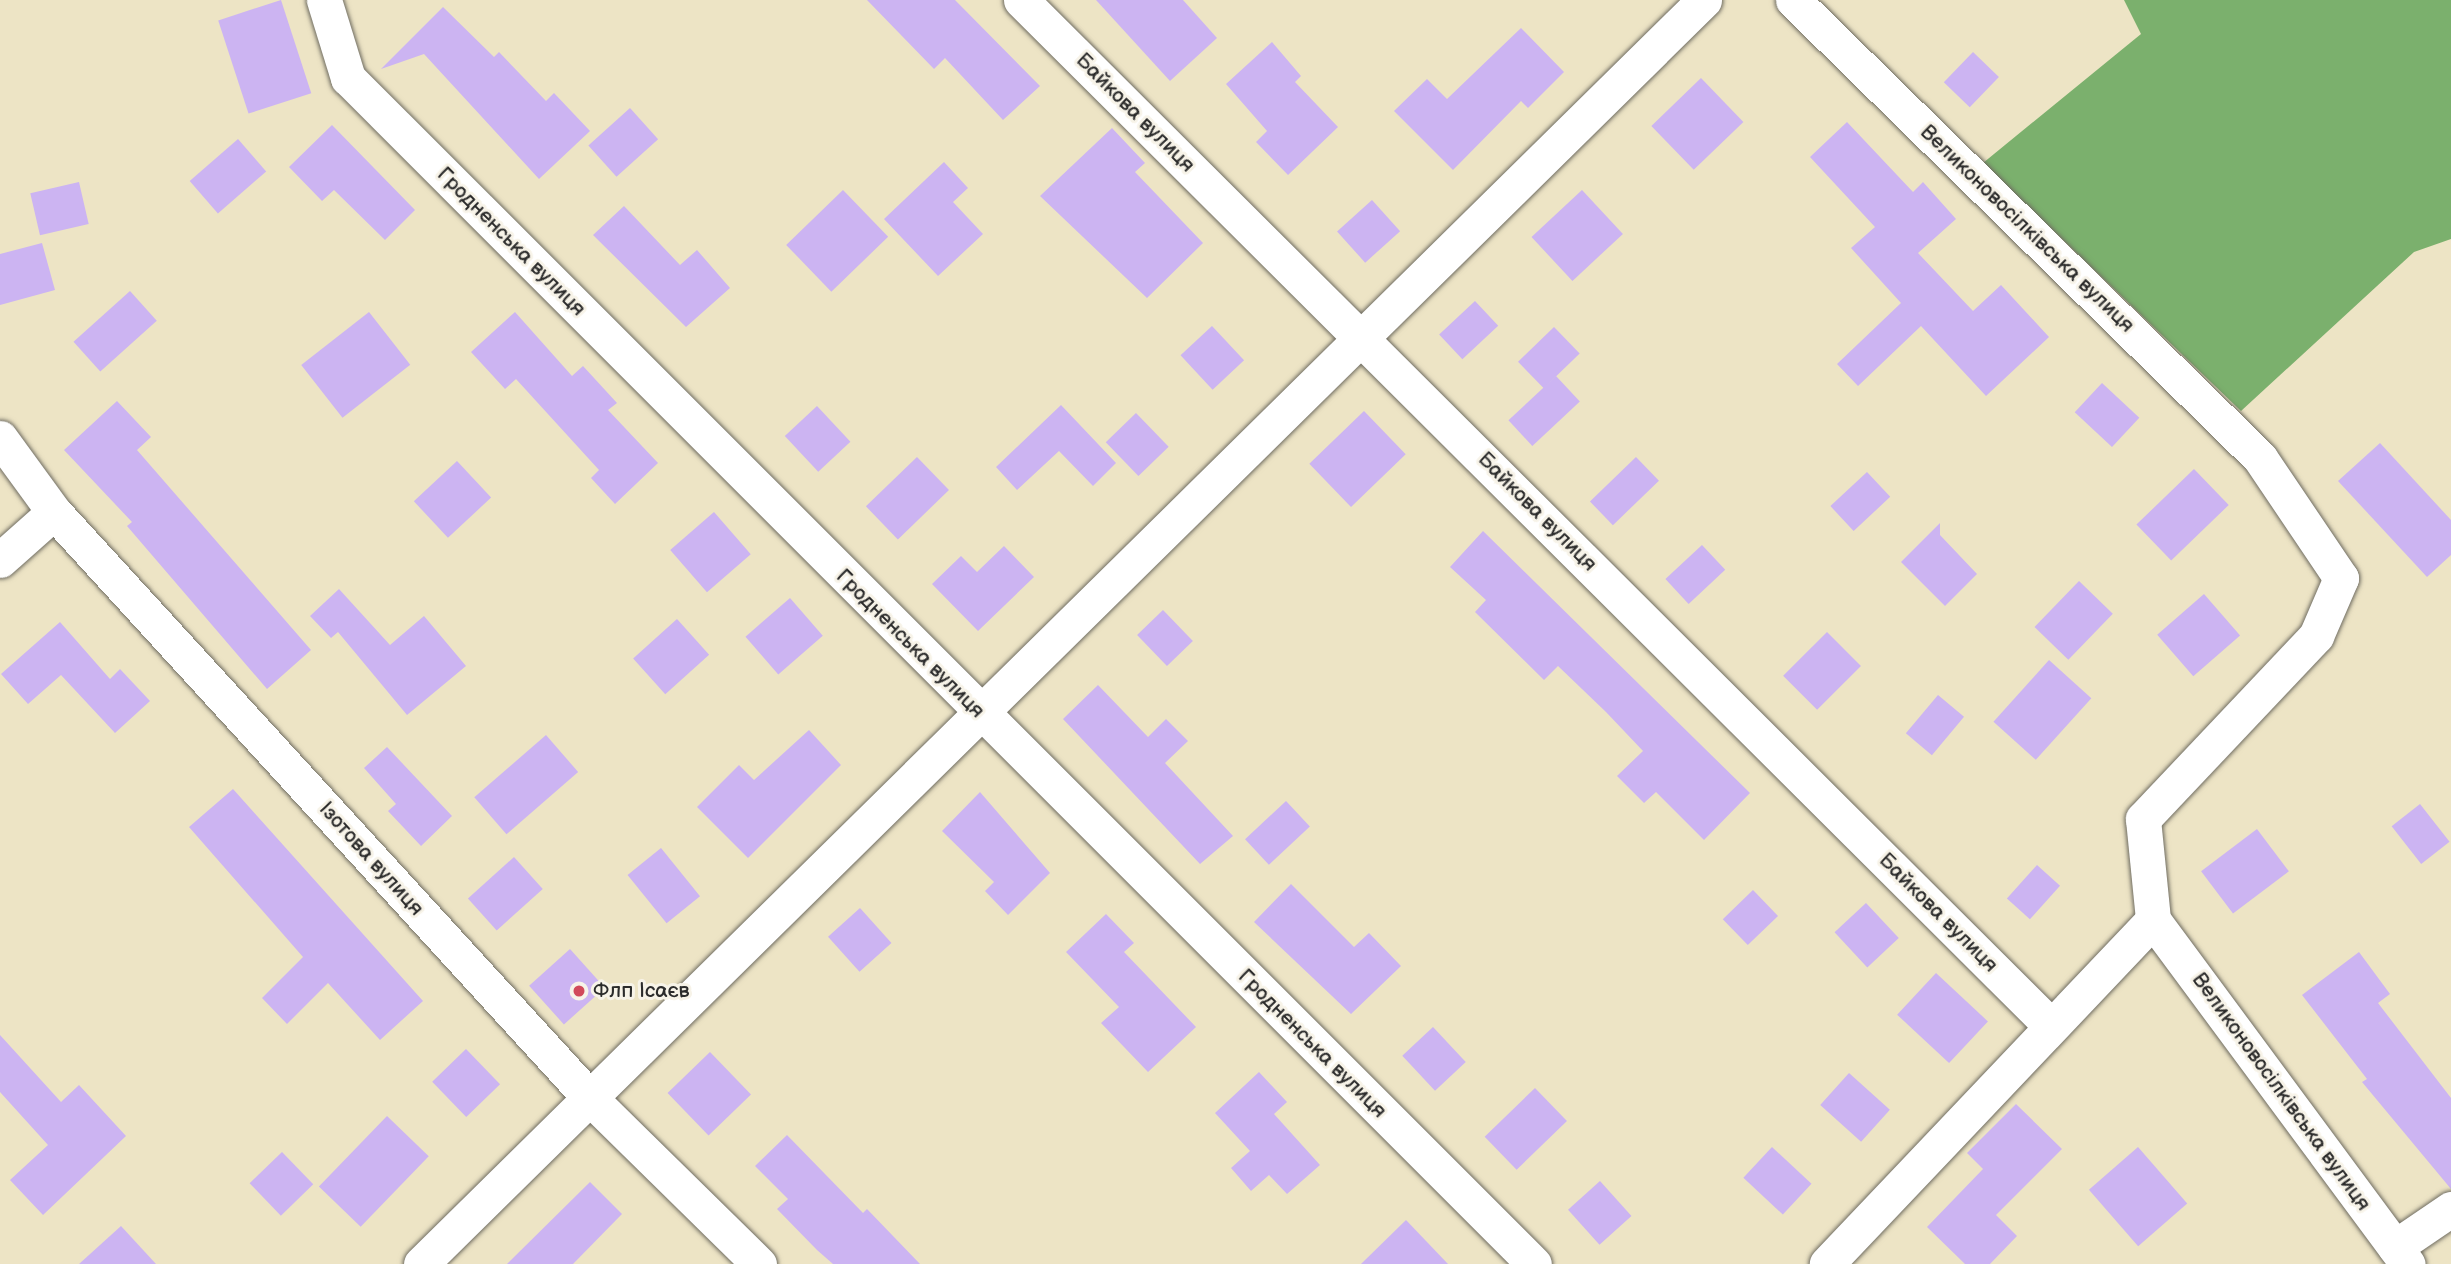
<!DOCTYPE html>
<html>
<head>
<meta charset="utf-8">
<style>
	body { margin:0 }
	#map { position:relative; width:2451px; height:1264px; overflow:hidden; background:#ede4c5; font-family:"Balsamiq Sans",sans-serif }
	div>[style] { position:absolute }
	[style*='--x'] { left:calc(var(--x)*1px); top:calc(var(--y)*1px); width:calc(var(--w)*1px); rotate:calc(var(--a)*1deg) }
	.forest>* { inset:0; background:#7bb06d }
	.building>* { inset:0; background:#ccb4f2; transform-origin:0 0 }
	.roads { filter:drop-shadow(0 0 2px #6f6c61) drop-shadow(0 0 2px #6f6c61) }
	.minor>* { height:35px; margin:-17.5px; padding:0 17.5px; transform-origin:17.5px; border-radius:17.5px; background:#fff }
	.dots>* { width:19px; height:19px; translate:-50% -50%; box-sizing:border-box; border:4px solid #f7f3e8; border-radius:50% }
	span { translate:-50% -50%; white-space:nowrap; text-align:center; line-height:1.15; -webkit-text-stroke:6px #f7f3e8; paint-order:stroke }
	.street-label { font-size:21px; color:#2b2b2b }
	.poi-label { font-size:21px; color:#2b2b2b }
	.left { translate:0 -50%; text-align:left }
</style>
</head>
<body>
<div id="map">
	<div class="forest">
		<div style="clip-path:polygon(2124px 0,2451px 0,2451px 239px,2414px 252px,2241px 411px,1983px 163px,2141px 34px)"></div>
	</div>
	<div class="building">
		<div style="left:281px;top:0;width:98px;height:66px;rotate:72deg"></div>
		<div style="clip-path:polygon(867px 0,955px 0,1040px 86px,1003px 120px,945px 58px,934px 69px)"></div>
		<div style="clip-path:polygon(1096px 0,1183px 0,1217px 38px,1170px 81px)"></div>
		<div style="clip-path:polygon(443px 7px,494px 57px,499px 52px,546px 101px,554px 93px,590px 131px,539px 179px,424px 54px,381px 69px)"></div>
		<div style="clip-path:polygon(1521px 28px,1564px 72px,1528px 108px,1521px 101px,1453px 170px,1394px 111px,1427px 79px,1447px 99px)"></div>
		<div style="clip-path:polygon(1272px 42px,1301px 76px,1295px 82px,1338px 127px,1288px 175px,1256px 142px,1267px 131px,1226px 84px)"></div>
		<div style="left:1973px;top:52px;width:36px;height:42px;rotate:44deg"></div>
		<div style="left:1701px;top:78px;width:61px;height:69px;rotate:46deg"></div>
		<div style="left:630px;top:108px;width:42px;height:56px;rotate:48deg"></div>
		<div style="clip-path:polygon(1847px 122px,1913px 192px,1923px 182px,1956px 219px,1918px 253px,1973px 311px,2001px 285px,2049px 337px,1986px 396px,1921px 326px,1858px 386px,1837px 364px,1901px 303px,1851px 248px,1875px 227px,1810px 157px)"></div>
		<div style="clip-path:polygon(332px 125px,415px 210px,385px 240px,334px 190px,322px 201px,289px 167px)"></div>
		<div style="clip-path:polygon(1112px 128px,1145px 163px,1135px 172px,1203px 243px,1147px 298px,1040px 196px)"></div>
		<div style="left:238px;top:139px;width:43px;height:64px;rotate:49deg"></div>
		<div style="clip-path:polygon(944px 162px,968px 188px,953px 202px,983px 234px,938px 276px,884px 219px)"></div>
		<div style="left:79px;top:182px;width:43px;height:50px;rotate:77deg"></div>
		<div style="left:843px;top:190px;width:65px;height:79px;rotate:46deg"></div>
		<div style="left:1582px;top:190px;width:60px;height:69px;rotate:47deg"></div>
		<div style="left:1372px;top:200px;width:42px;height:47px;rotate:48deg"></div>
		<div style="clip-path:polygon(624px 206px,680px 265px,697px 250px,730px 288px,686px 327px,593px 235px)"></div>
		<div style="clip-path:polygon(42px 243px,55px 290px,0 305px,0 254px)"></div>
		<div style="left:130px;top:291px;width:40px;height:76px;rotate:48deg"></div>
		<div style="left:1475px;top:301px;width:34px;height:49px;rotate:47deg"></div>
		<div style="left:369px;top:312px;width:67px;height:86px;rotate:52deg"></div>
		<div style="clip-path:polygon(515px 312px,572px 376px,583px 366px,617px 403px,608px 410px,658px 463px,615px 504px,591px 478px,599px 470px,516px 379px,505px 389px,471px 352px)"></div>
		<div style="left:1212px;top:326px;width:47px;height:43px;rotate:47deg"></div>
		<div style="left:1554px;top:327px;width:37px;height:50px;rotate:46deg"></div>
		<div style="left:1556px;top:376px;width:35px;height:65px;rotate:47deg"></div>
		<div style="left:2102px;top:383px;width:51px;height:40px;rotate:43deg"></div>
		<div style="clip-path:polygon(117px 401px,151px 437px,137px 450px,311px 650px,267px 689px,127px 526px,132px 522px,64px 450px)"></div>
		<div style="clip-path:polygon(1061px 405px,1116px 463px,1093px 486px,1059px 451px,1017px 490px,996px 467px)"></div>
		<div style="left:817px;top:406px;width:49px;height:44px;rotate:47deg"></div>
		<div style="left:1364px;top:411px;width:60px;height:76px;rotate:46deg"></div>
		<div style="left:1136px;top:413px;width:47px;height:42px;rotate:46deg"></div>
		<div style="clip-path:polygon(2380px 443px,2451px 520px,2451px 555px,2427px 577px,2338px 481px)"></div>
		<div style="left:917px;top:457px;width:46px;height:71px;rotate:46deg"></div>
		<div style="left:1636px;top:457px;width:33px;height:64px;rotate:46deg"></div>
		<div style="left:457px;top:461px;width:50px;height:59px;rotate:47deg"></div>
		<div style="left:2194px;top:469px;width:50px;height:80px;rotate:46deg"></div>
		<div style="left:1867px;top:472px;width:34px;height:50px;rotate:47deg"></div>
		<div style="left:714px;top:512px;width:56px;height:58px;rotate:49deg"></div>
		<div style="clip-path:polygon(1940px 523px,1940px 535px,1977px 574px,1945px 606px,1901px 562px)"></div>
		<div style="clip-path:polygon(1483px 531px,1750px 793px,1704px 840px,1656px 792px,1644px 803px,1617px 776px,1643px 751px,1606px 712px,1558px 666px,1544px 680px,1475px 612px,1486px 600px,1450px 567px)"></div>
		<div style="left:1702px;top:545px;width:34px;height:50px;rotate:47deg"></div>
		<div style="clip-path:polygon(1004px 546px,1034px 577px,978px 631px,932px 584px,961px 556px,977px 572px)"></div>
		<div style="left:2079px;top:581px;width:47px;height:64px;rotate:44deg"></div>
		<div style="clip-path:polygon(339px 589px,390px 645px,424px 616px,466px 666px,407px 715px,338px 632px,331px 638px,310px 616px)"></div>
		<div style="left:2204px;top:594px;width:55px;height:62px;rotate:49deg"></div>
		<div style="left:790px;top:598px;width:50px;height:59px;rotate:49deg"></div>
		<div style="left:1163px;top:610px;width:43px;height:36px;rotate:46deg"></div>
		<div style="left:677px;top:619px;width:48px;height:59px;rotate:48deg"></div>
		<div style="clip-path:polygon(60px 622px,110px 679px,120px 669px,150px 701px,115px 733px,61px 675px,28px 704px,1px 674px)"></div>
		<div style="left:1827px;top:632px;width:48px;height:62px;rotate:45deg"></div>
		<div style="left:2049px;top:660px;width:57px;height:83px;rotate:42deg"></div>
		<div style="clip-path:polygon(1098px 685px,1148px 737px,1166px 719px,1188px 741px,1165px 763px,1233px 836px,1200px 864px,1063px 719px)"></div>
		<div style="left:1938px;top:695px;width:34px;height:50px;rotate:40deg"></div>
		<div style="clip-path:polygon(809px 730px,841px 765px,748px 858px,697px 807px,739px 765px,754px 780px)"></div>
		<div style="left:546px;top:735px;width:49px;height:95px;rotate:49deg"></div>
		<div style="clip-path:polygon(387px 747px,452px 816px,421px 846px,388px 811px,396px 804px,364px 768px)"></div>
		<div style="clip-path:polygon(233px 789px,423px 1001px,380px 1040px,328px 983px,287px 1024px,262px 998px,303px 957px,189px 827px)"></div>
		<div style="clip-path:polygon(980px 792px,1050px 873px,1008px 915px,985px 891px,994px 882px,942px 831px)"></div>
		<div style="left:1286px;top:801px;width:35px;height:56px;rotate:47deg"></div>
		<div style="left:2420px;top:804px;width:48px;height:36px;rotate:52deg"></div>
		<div style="left:2257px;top:829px;width:53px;height:70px;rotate:53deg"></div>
		<div style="left:661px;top:848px;width:62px;height:43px;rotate:51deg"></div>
		<div style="left:514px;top:857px;width:43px;height:62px;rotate:48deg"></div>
		<div style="left:2037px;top:865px;width:31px;height:45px;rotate:42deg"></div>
		<div style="clip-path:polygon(1291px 884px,1354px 947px,1369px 933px,1401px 966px,1351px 1014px,1254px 922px)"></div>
		<div style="left:1753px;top:890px;width:36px;height:42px;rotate:46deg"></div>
		<div style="left:1866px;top:903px;width:48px;height:43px;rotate:47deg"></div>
		<div style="left:860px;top:908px;width:47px;height:43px;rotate:48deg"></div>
		<div style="clip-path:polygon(1106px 914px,1134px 943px,1124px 952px,1196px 1027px,1148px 1072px,1101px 1023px,1119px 1007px,1066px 952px)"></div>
		<div style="left:570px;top:949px;width:52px;height:55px;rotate:48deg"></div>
		<div style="clip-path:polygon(2359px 952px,2390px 994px,2378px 1003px,2451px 1098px,2451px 1189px,2362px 1082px,2367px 1079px,2302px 995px)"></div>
		<div style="left:1936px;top:973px;width:71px;height:57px;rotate:43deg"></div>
		<div style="left:1433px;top:1027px;width:48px;height:42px;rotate:47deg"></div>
		<div style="clip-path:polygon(0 1035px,61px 1102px,79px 1085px,126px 1136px,43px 1215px,10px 1180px,48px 1145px,0 1092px)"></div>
		<div style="left:466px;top:1049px;width:49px;height:47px;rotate:46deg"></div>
		<div style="left:710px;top:1052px;width:59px;height:59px;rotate:46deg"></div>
		<div style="clip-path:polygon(1259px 1072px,1287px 1102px,1274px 1114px,1320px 1165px,1287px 1194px,1269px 1175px,1251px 1191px,1231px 1168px,1250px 1151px,1215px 1113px)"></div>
		<div style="left:1849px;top:1073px;width:55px;height:43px;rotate:42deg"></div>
		<div style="left:1535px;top:1088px;width:46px;height:70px;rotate:46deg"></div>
		<div style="clip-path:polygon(2016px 1104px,2062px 1149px,1996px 1215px,2017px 1236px,1990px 1264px,1965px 1264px,1927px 1227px,1983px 1169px,1967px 1153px)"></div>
		<div style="left:387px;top:1116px;width:58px;height:98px;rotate:44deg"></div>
		<div style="clip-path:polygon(787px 1135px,863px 1213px,867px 1209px,920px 1264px,833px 1264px,817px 1250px,777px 1209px,788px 1199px,755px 1166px)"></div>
		<div style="left:1772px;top:1147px;width:54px;height:42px;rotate:43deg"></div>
		<div style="left:2138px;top:1147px;width:75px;height:65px;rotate:49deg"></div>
		<div style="left:282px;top:1152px;width:45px;height:45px;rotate:46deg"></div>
		<div style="left:1600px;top:1181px;width:47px;height:43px;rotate:48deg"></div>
		<div style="clip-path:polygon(590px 1182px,622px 1214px,573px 1264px,507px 1264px)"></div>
		<div style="clip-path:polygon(1406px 1220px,1448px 1264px,1361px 1264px)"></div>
		<div style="clip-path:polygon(121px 1226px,156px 1264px,79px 1264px)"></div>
	</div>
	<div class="roads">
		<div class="minor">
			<div style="--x:324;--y:0;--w:82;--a:72.9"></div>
			<div style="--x:348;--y:78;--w:1677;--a:45"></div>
			<div style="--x:1021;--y:0;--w:1454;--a:44.89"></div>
			<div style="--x:1793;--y:0;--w:654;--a:44.44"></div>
			<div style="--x:2260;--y:458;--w:145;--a:56"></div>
			<div style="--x:2341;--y:578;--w:63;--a:113.3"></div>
			<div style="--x:2316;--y:636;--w:252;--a:133.4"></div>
			<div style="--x:2143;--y:819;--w:101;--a:84.3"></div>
			<div style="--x:2153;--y:920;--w:474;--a:133.5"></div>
			<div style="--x:0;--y:438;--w:92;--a:53.9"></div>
			<div style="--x:54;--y:512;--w:794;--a:47.55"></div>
			<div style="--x:590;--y:1098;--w:237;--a:44.5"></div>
			<div style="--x:0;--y:560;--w:72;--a:-41.6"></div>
			<div style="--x:2153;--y:920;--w:428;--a:53.5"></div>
			<div style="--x:2395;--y:1247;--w:68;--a:-34.2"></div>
			<div style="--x:421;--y:1264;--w:1801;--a:-44.57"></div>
		</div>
	</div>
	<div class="dots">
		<div style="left:579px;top:991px;background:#d1495b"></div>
	</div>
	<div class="street-label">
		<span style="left:1135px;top:113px;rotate:45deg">Байкова вулиця</span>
		<span style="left:2027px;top:229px;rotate:44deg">Великоновосілківська вулиця</span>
		<span style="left:511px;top:242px;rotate:45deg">Гродненська вулиця</span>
		<span style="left:1537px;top:512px;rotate:45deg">Байкова вулиця</span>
		<span style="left:910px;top:644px;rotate:45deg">Гродненська вулиця</span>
		<span style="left:371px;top:859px;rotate:48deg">Ізотова вулиця</span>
		<span style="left:1938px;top:913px;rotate:45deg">Байкова вулиця</span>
		<span style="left:1312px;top:1044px;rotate:45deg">Гродненська вулиця</span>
		<span style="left:2281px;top:1092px;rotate:54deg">Великоновосілківська вулиця</span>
	</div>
	<div class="poi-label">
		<span class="left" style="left:593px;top:991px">Флп Ісаєв</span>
	</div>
</div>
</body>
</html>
